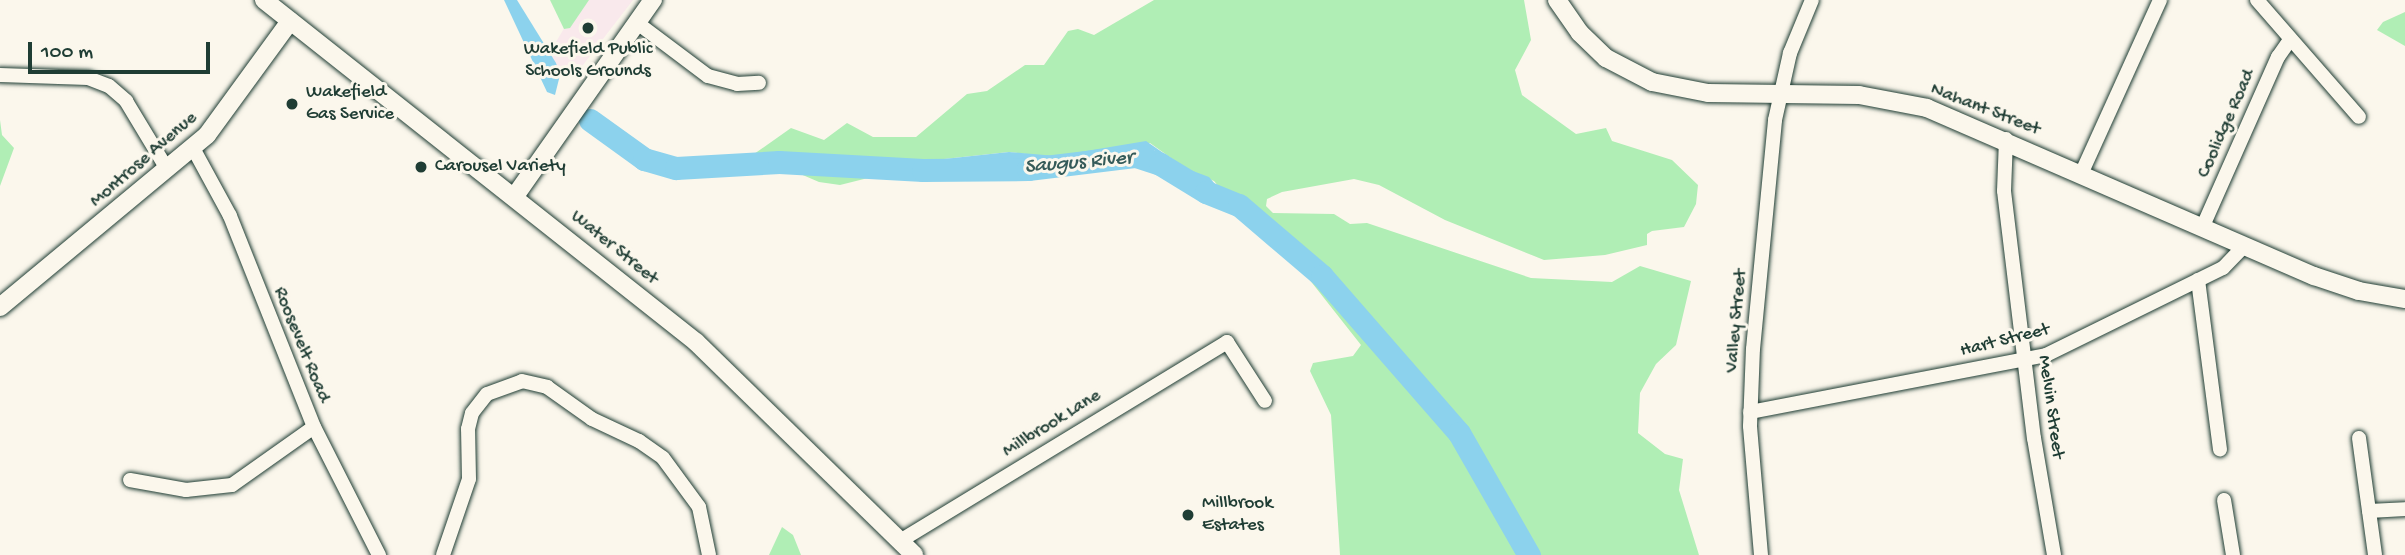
<!DOCTYPE html>
<html>
<head>
<meta charset="utf-8">
<style>
	body { margin:0 }
	#map { position:relative; width:2405px; height:555px; overflow:hidden; background:#fbf7ec; font-family:"Gochi Hand",sans-serif }
	div>[style] { position:absolute }
	[style*='--x'] { left:calc(var(--x)*1px); top:calc(var(--y)*1px); width:calc(var(--w)*1px); rotate:calc(var(--a)*1deg) }
	.built>* { inset:0; background:#f9e9ec }
	.green>* { inset:0; background:#b0eeb5 }
	.water>* { inset:0; background:#8cd2ed }
	.river>* { height:23px; margin:-11.5px; padding:0 11.5px; transform-origin:11.5px; border-radius:11.5px; background:#8cd2ed }
	.roads { filter:drop-shadow(0 0 2px #1f3d34) drop-shadow(0 0 2px #1f3d34) }
	.minor>* { height:14px; margin:-7px; padding:0 7px; transform-origin:7px; border-radius:7px; background:#fbf7ec }
	.major>* { height:18px; margin:-9px; padding:0 9px; transform-origin:9px; border-radius:9px; background:#fbf7ec }
	.dots>* { width:19px; height:19px; translate:-50% -50%; box-sizing:border-box; border:4px solid #fbf7ec; border-radius:50% }
	span { translate:-50% -50%; white-space:nowrap; text-align:center; line-height:1.15; -webkit-text-stroke:6px #fbf7ec; paint-order:stroke }
	.poi-label { font-size:19px; color:#1f3d34 }
	.left { translate:0 -50%; text-align:left }
	.street-label { font-size:19px; color:#1f3d34 }
	.water-label { font-size:21px; color:#355b59; font-style:italic }
	.scale { position:absolute; left:28px; top:42px; width:182px; height:32px; box-sizing:border-box; border:4px solid #1f3d34; border-top:0; padding-left:9px; font-size:21px; line-height:24px; white-space:nowrap; color:#1f3d34; -webkit-text-stroke:5px #fbf7ec; paint-order:stroke }
</style>
</head>
<body>
<div id="map">
	<div class="built">
		<div style="clip-path:polygon(581px 0,633px 0,573px 78px,565px 71px,558px 78px,547px 57px)"></div>
	</div>
	<div class="green">
		<div style="clip-path:polygon(550px 0,589px 0,570px 28px,564px 29px)"></div>
		<div style="clip-path:polygon(1154px 0,1524px 0,1531px 40px,1515px 70px,1522px 95px,1576px 134px,1606px 128px,1612px 141px,1672px 160px,1698px 185px,1696px 204px,1684px 227px,1652px 231px,1647px 234px,1647px 245px,1605px 255px,1544px 260px,1445px 220px,1379px 185px,1354px 179px,1282px 192px,1267px 199px,1266px 206px,1273px 213px,1334px 214px,1350px 224px,1367px 223px,1531px 278px,1612px 282px,1640px 266px,1691px 281px,1676px 345px,1656px 364px,1640px 393px,1638px 433px,1665px 454px,1683px 459px,1679px 490px,1699px 555px,1340px 555px,1331px 415px,1310px 371px,1313px 363px,1353px 356px,1361px 345px,1253px 208px,1225px 194px,1214px 181px,1185px 168px,1150px 143px,1050px 157px,1009px 152px,944px 159px,840px 185px,819px 182px,754px 154px,791px 128px,824px 140px,847px 123px,873px 137px,916px 137px,967px 94px,987px 91px,1025px 65px,1044px 65px,1068px 31px,1078px 29px,1094px 35px)"></div>
		<div style="clip-path:polygon(2405px 12px,2405px 46px,2377px 30px,2383px 22px)"></div>
		<div style="clip-path:polygon(0 120px,2px 135px,14px 148px,0 186px)"></div>
		<div style="clip-path:polygon(782px 527px,793px 535px,801px 555px,769px 555px)"></div>
	</div>
	<div class="water">
		<div style="clip-path:polygon(504px 0,517px 0,556px 63px,560px 75px,555px 95px,547px 92px)"></div>
		<div style="clip-path:polygon(1146px 141px,1185px 168px,1209px 177px,1220px 190px,1179px 172px,1154px 150px,1117px 149px,1022px 166px,912px 166px,889px 174px,910px 164px,944px 159px,1009px 152px,1056px 156px)"></div>
	</div>
	<div class="river">
		<div style="--x:590;--y:120;--w:67;--a:35.8"></div>
		<div style="--x:644;--y:159;--w:33;--a:16"></div>
		<div style="--x:676;--y:168;--w:103;--a:-3.3"></div>
		<div style="--x:779;--y:162;--w:144;--a:3.2"></div>
		<div style="--x:923;--y:170;--w:105;--a:-0.5"></div>
		<div style="--x:1028;--y:169;--w:109;--a:-6.9"></div>
		<div style="--x:1136;--y:156;--w:25;--a:18"></div>
		<div style="--x:1160;--y:164;--w:54;--a:31.3"></div>
		<div style="--x:1206;--y:192;--w:35;--a:22"></div>
		<div style="--x:1239;--y:205;--w:109;--a:40.5"></div>
		<div style="--x:1322;--y:276;--w:208;--a:48.9"></div>
		<div style="--x:1459;--y:433;--w:141;--a:60.2"></div>
	</div>
	<div class="roads">
		<div class="minor">
			<div style="--x:2257;--y:0;--w:155;--a:48.9"></div>
			<div style="--x:636;--y:22;--w:90;--a:36.9"></div>
			<div style="--x:708;--y:76;--w:30;--a:15"></div>
			<div style="--x:737;--y:84;--w:22;--a:-3"></div>
			<div style="--x:0;--y:75;--w:88;--a:2"></div>
			<div style="--x:88;--y:78;--w:22;--a:21"></div>
			<div style="--x:109;--y:86;--w:23;--a:41"></div>
			<div style="--x:126;--y:101;--w:79;--a:58.9"></div>
			<div style="--x:2006;--y:139;--w:52;--a:92.2"></div>
			<div style="--x:2004;--y:191;--w:249;--a:83.1"></div>
			<div style="--x:2034;--y:438;--w:119;--a:80.3"></div>
			<div style="--x:193;--y:148;--w:77;--a:61.4"></div>
			<div style="--x:230;--y:216;--w:227;--a:68.3"></div>
			<div style="--x:314;--y:427;--w:144;--a:63.1"></div>
			<div style="--x:2082;--y:172;--w:189;--a:-65.6"></div>
			<div style="--x:2203;--y:226;--w:185;--a:-66.1"></div>
			<div style="--x:2278;--y:57;--w:21;--a:-55"></div>
			<div style="--x:2198;--y:280;--w:171;--a:82.6"></div>
			<div style="--x:1750;--y:412;--w:301;--a:-10.9"></div>
			<div style="--x:2046;--y:355;--w:197;--a:-26.2"></div>
			<div style="--x:2223;--y:268;--w:32;--a:-46"></div>
			<div style="--x:2359;--y:438;--w:118;--a:82.2"></div>
			<div style="--x:130;--y:480;--w:57;--a:10.1"></div>
			<div style="--x:186;--y:490;--w:46;--a:-6.2"></div>
			<div style="--x:232;--y:485;--w:100;--a:-35.3"></div>
			<div style="--x:2224;--y:500;--w:56;--a:80.7"></div>
			<div style="--x:2369;--y:511;--w:36;--a:-3"></div>
			<div style="--x:900;--y:541;--w:383;--a:-31.3"></div>
			<div style="--x:1227;--y:342;--w:70;--a:57.2"></div>
			<div style="--x:443;--y:555;--w:80;--a:-71.1"></div>
			<div style="--x:469;--y:479;--w:50;--a:-91.1"></div>
			<div style="--x:468;--y:429;--w:16;--a:-76"></div>
			<div style="--x:472;--y:413;--w:24;--a:-52"></div>
			<div style="--x:487;--y:394;--w:37;--a:-20"></div>
			<div style="--x:522;--y:381;--w:26;--a:13"></div>
			<div style="--x:547;--y:387;--w:55;--a:35.4"></div>
			<div style="--x:592;--y:419;--w:52;--a:25.1"></div>
			<div style="--x:639;--y:441;--w:29;--a:35"></div>
			<div style="--x:663;--y:458;--w:61;--a:53.7"></div>
			<div style="--x:699;--y:507;--w:49;--a:78.2"></div>
			<div style="--x:1761;--y:555;--w:129;--a:-94.9"></div>
			<div style="--x:1750;--y:426;--w:77;--a:-87.8"></div>
			<div style="--x:1753;--y:349;--w:230;--a:-84.5"></div>
			<div style="--x:1775;--y:120;--w:69;--a:-77.4"></div>
			<div style="--x:1790;--y:53;--w:57;--a:-67.5"></div>
		</div>
		<div class="major">
			<div style="--x:264;--y:0;--w:551;--a:38.37"></div>
			<div style="--x:696;--y:342;--w:305;--a:44.3"></div>
			<div style="--x:1557;--y:0;--w:40;--a:55.1"></div>
			<div style="--x:1580;--y:33;--w:36;--a:44"></div>
			<div style="--x:1606;--y:58;--w:52;--a:27.6"></div>
			<div style="--x:1652;--y:82;--w:57;--a:11.1"></div>
			<div style="--x:1708;--y:93;--w:151;--a:0.8"></div>
			<div style="--x:1859;--y:95;--w:69;--a:10.8"></div>
			<div style="--x:1927;--y:108;--w:422;--a:23.5"></div>
			<div style="--x:2314;--y:276;--w:47;--a:18.4"></div>
			<div style="--x:2359;--y:291;--w:47;--a:9.9"></div>
			<div style="--x:515;--y:196;--w:240;--a:-54.9"></div>
			<div style="--x:0;--y:307;--w:269;--a:-39.7"></div>
			<div style="--x:207;--y:135;--w:141;--a:-53.9"></div>
		</div>
	</div>
	<div class="dots">
		<div style="left:588px;top:28px;background:#1f3d34"></div>
		<div style="left:292px;top:104px;background:#1f3d34"></div>
		<div style="left:421px;top:167px;background:#1f3d34"></div>
		<div style="left:1188px;top:515px;background:#1f3d34"></div>
	</div>
	<div class="poi-label">
		<span style="left:588px;top:61px">Wakefield Public<br>Schools Grounds</span>
		<span class="left" style="left:306px;top:104px">Wakefield<br>Gas Service</span>
		<span class="left" style="left:435px;top:167px">Carousel Variety</span>
		<span class="left" style="left:1202px;top:515px">Millbrook<br>Estates</span>
	</div>
	<div class="street-label">
		<span style="left:1985px;top:110px;rotate:21deg">Nahant Street</span>
		<span style="left:2227px;top:124px;rotate:-66deg">Coolidge Road</span>
		<span style="left:144px;top:160px;rotate:-41deg">Montrose Avenue</span>
		<span style="left:614px;top:248px;rotate:39deg">Water Street</span>
		<span style="left:1737px;top:321px;rotate:-85deg">Valley Street</span>
		<span style="left:2005px;top:341px;rotate:-14deg">Hart Street</span>
		<span style="left:301px;top:345px;rotate:68deg">Roosevelt Road</span>
		<span style="left:2050px;top:407px;rotate:82deg">Melvin Street</span>
		<span style="left:1052px;top:424px;rotate:-32deg">Millbrook Lane</span>
	</div>
	<div class="water-label">
		<span style="left:1079px;top:164px;rotate:-5deg">Saugus River</span>
	</div>
	<div class="scale">100 m</div>
</div>
</body>
</html>
